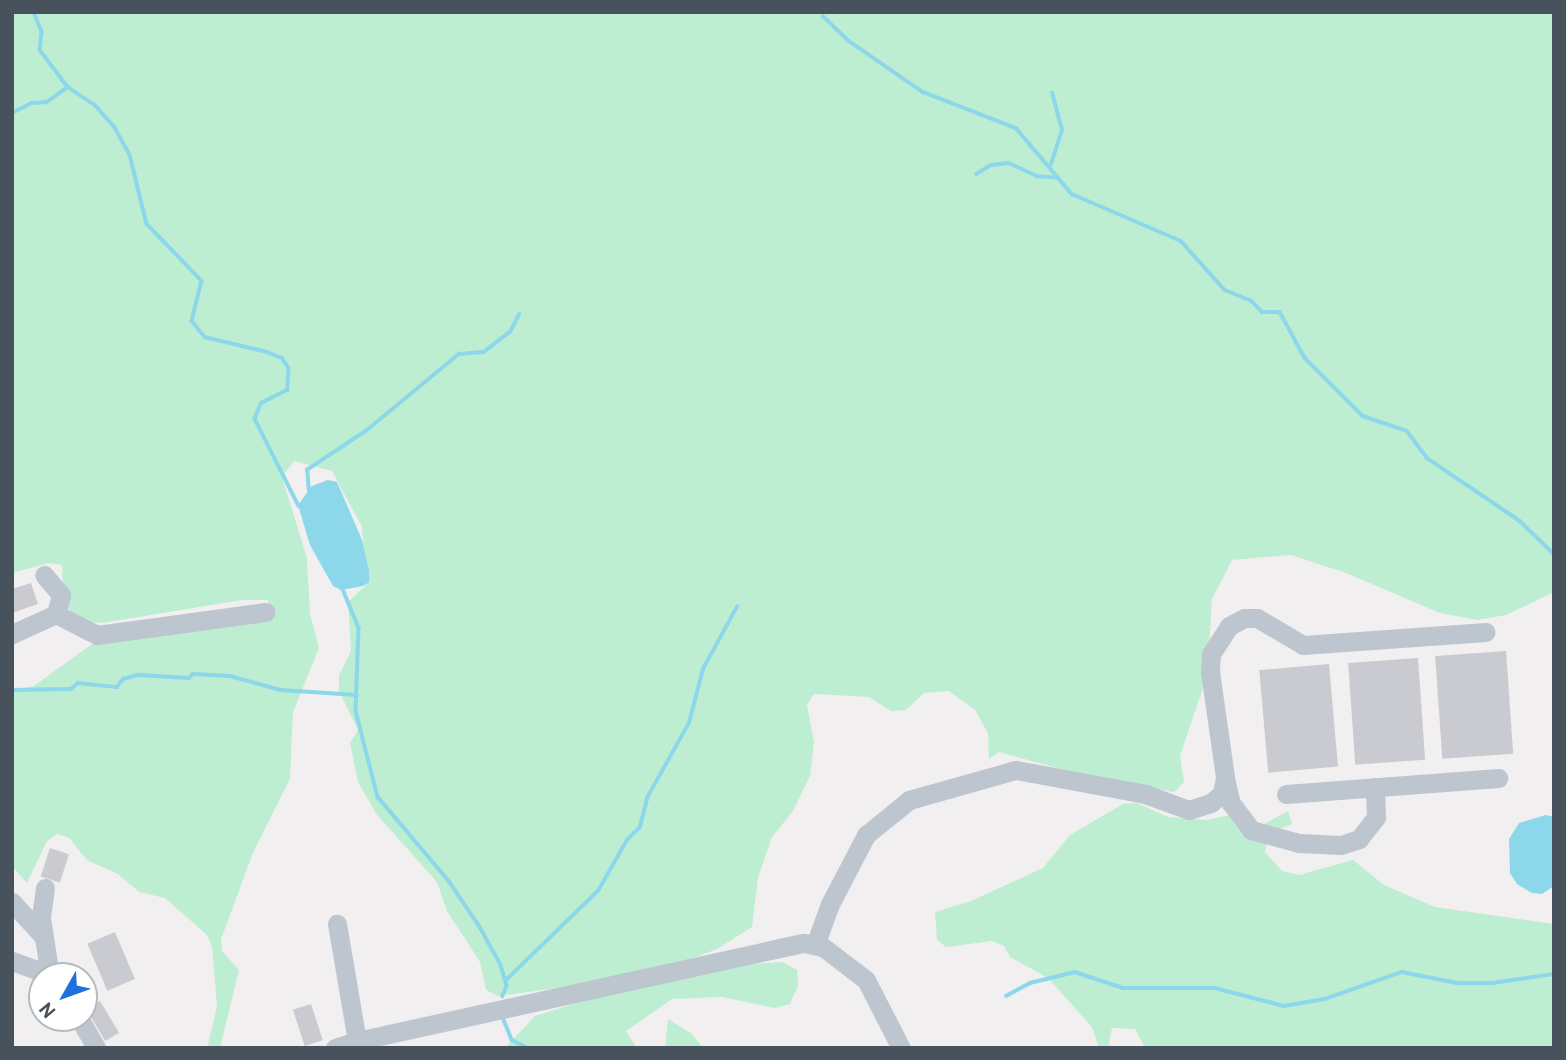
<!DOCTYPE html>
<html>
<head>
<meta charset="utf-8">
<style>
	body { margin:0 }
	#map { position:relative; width:1566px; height:1060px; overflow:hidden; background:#f1efef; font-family:Overpass,sans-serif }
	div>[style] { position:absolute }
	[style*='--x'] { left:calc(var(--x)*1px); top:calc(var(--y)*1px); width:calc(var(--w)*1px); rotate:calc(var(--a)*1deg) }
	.green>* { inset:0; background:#beeed1 }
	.water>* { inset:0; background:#8cd7ea }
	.stream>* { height:3.5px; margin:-1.75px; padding:0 1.75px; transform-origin:1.75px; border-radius:1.75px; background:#8cd7ea }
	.building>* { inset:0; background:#c9cbd1; transform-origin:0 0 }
	.minor>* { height:19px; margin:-9.5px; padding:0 9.5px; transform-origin:9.5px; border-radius:9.5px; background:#bdc6ce }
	span { translate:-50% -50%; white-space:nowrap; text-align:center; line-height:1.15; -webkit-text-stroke:7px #fff; paint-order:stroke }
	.frame { position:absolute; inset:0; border:14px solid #47525c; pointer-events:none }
	.north { position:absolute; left:28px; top:962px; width:70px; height:70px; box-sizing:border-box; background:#fff; border:2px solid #b5babe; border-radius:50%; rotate:230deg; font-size:19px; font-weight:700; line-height:28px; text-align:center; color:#47525c }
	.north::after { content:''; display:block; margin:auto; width:24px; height:32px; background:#1c71de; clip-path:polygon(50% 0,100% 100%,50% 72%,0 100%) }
</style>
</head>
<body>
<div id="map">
	<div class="green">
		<div style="clip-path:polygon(12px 12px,1554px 12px,1554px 592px,1506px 615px,1477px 620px,1440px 613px,1346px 573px,1291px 555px,1232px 560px,1212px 599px,1207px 676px,1180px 756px,1184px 782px,1174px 792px,1082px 775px,999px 752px,989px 759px,988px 733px,975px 710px,949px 691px,924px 693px,906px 710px,891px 711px,869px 697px,814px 694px,807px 705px,814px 743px,810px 776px,793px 811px,772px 837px,758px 878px,752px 927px,717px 949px,681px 963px,571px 986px,498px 996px,486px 990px,480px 962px,447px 911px,437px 882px,377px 815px,358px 782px,350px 743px,358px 730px,339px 691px,339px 675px,351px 651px,348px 602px,366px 585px,362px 527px,332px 471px,294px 461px,282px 477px,307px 558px,310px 614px,319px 648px,293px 712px,290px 779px,253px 853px,221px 939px,222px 951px,239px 970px,220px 1048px,207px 1048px,217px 1007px,212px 946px,206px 934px,165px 898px,139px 892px,118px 874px,87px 860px,69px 838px,57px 834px,47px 841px,27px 883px,12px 866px,12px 691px,34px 686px,99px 639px,269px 616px,268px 600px,242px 600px,102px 623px,80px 621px,63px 603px,62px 565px,49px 563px,12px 573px)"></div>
		<div style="clip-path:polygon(1137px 803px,1168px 817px,1207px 820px,1234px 814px,1255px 829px,1288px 811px,1292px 824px,1268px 834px,1265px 852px,1282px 871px,1299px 875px,1353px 860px,1384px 885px,1435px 907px,1554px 924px,1554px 1048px,1145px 1048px,1135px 1029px,1112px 1028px,1108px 1048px,1099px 1048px,1092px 1027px,1048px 978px,1010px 957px,1004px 946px,992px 941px,946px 947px,937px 940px,935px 912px,971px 901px,1043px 868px,1070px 835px,1123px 804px)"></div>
		<div style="clip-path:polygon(783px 962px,797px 970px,798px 986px,790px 1004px,775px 1008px,722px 997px,672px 999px,626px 1031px,637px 1048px,505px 1048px,535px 1016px,592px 998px,747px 964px)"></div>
		<div style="clip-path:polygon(668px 1019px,692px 1034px,703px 1048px,665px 1048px)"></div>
	</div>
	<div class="water">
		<div style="clip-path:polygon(328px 480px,337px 482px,362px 540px,369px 571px,369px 582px,363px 586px,341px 590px,333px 586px,310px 545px,298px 505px,312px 486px)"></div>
		<div style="clip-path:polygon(1546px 815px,1554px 817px,1554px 886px,1542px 894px,1532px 893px,1517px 884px,1510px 873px,1509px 839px,1519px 823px)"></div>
	</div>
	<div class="stream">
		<div style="--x:34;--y:12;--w:22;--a:68"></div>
		<div style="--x:42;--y:32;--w:18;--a:96"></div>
		<div style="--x:40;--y:50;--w:46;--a:52.9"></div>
		<div style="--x:68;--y:87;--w:32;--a:34"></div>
		<div style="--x:95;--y:105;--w:28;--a:48"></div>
		<div style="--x:114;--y:126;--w:33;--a:61"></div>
		<div style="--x:130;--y:155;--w:71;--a:76.2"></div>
		<div style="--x:147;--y:224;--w:79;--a:46"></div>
		<div style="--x:202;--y:281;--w:41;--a:104"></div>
		<div style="--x:192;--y:321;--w:21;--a:51"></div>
		<div style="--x:205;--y:337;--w:64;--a:13.6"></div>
		<div style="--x:267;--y:352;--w:16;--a:22"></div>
		<div style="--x:282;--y:358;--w:12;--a:55"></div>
		<div style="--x:289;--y:368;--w:22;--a:93"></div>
		<div style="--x:288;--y:390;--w:30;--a:153"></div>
		<div style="--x:261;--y:404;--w:16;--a:112"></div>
		<div style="--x:255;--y:419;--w:97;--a:63.2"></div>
		<div style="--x:823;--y:16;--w:36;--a:44"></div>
		<div style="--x:849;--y:41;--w:90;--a:34.6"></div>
		<div style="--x:923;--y:92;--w:100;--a:21.2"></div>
		<div style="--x:1016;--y:128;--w:87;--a:49.7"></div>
		<div style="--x:1072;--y:194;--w:119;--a:23.3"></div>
		<div style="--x:1181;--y:241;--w:66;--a:48.1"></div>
		<div style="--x:1225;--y:290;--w:29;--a:22"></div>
		<div style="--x:1252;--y:301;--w:15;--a:48"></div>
		<div style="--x:1262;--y:312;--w:18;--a:0"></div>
		<div style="--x:1280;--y:312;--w:52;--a:61.5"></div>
		<div style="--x:1305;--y:358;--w:82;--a:45"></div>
		<div style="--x:1363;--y:416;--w:46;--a:18.8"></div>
		<div style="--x:1407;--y:431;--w:34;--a:53"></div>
		<div style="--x:1427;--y:458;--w:112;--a:34.1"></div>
		<div style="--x:1520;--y:521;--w:47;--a:44.1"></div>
		<div style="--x:12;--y:113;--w:22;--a:-27"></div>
		<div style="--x:32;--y:103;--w:15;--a:-4"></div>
		<div style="--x:47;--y:102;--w:26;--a:-36"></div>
		<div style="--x:1051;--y:164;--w:36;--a:-72"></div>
		<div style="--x:1062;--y:130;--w:38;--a:-105"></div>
		<div style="--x:976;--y:174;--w:17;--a:-31"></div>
		<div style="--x:991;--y:165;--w:18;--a:-6"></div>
		<div style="--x:1009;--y:163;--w:31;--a:25"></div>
		<div style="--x:1037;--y:176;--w:21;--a:5"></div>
		<div style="--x:309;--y:491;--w:21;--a:-95"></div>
		<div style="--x:307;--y:470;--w:72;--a:-33.7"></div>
		<div style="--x:367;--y:430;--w:119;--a:-39.6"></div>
		<div style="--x:459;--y:354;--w:25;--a:-5"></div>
		<div style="--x:484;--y:352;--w:33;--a:-38"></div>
		<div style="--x:510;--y:332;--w:20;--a:-63"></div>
		<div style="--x:342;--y:587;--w:44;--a:67.5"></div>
		<div style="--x:359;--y:628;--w:83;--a:92.1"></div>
		<div style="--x:356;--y:711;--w:89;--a:75.7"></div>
		<div style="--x:378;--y:797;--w:110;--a:49.8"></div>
		<div style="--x:449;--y:881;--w:55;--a:56"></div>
		<div style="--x:480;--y:927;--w:43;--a:61.1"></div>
		<div style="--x:501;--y:965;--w:22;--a:74"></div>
		<div style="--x:507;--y:986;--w:11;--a:112"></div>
		<div style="--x:12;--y:690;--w:59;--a:-1"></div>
		<div style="--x:71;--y:689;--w:9;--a:-41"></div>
		<div style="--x:78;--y:683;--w:39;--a:6"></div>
		<div style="--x:117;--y:687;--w:10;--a:-53"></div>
		<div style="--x:123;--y:679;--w:16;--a:-15"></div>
		<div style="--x:138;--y:675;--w:51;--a:3.4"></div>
		<div style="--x:189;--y:678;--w:6;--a:-45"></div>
		<div style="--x:193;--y:674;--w:37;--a:3"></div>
		<div style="--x:230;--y:676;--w:53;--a:15.4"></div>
		<div style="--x:281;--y:690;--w:76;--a:3.8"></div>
		<div style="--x:506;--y:980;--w:128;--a:-44.1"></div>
		<div style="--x:598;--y:891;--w:59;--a:-60.4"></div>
		<div style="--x:627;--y:840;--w:18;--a:-45"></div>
		<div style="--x:640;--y:827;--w:30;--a:-76"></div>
		<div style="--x:647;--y:798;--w:86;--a:-60.8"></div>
		<div style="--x:689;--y:723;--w:56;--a:-75.5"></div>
		<div style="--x:703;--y:669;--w:71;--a:-61.3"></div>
		<div style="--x:1006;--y:996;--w:27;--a:-28"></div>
		<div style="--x:1030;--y:983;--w:46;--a:-13.7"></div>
		<div style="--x:1075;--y:972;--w:51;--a:18.4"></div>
		<div style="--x:1123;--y:988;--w:92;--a:0"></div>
		<div style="--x:1215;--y:988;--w:71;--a:14.6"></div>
		<div style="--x:1284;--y:1006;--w:42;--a:-9.7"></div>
		<div style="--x:1325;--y:999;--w:82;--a:-19.3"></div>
		<div style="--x:1402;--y:972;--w:56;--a:11.3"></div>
		<div style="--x:1457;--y:983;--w:36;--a:0"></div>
		<div style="--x:1493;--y:983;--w:62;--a:-8.4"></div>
		<div style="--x:504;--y:1020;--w:22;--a:68"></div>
		<div style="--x:512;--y:1040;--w:18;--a:27"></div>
	</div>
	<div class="building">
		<div style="clip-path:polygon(31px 583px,38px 604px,12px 613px,12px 589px)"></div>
		<div style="left:1506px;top:651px;width:103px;height:71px;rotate:86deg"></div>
		<div style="left:1418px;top:658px;width:102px;height:70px;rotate:86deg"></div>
		<div style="left:1329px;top:664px;width:103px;height:70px;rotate:85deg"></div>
		<div style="left:50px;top:848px;width:20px;height:30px;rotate:18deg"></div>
		<div style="left:115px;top:932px;width:51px;height:30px;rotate:67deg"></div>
		<div style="left:100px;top:1001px;width:37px;height:16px;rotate:59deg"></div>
		<div style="left:311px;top:1004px;width:38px;height:19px;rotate:72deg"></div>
	</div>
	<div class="minor">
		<div style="--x:56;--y:614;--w:46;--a:27.1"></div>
		<div style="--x:97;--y:635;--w:170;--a:-7.8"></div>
		<div style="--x:12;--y:634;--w:48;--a:-24.4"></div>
		<div style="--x:56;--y:614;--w:20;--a:-75"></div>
		<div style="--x:61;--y:595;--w:26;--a:-130"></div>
		<div style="--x:1225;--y:778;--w:26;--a:77"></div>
		<div style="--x:1231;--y:803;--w:34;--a:53"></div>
		<div style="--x:1251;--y:830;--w:50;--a:15.2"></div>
		<div style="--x:1299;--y:843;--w:42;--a:2.7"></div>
		<div style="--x:1341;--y:845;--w:19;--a:-18"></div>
		<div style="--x:1359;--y:839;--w:28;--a:-52"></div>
		<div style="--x:1376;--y:817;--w:30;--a:-92"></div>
		<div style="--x:1286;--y:794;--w:213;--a:-4.3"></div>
		<div style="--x:45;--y:888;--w:30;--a:98"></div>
		<div style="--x:41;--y:918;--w:59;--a:81.2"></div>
		<div style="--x:12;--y:902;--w:45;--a:47.7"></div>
		<div style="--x:815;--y:945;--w:44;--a:-69.9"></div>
		<div style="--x:830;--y:904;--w:78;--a:-62.4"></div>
		<div style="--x:866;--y:835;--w:55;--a:-39.1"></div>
		<div style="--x:909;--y:800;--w:111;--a:-15.7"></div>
		<div style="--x:1016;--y:770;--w:131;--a:10.5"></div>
		<div style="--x:1145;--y:794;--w:47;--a:20"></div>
		<div style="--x:1189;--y:810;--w:23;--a:-18"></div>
		<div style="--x:1211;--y:803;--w:15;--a:-42"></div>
		<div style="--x:1222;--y:793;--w:16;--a:-79"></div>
		<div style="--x:1225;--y:777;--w:106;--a:-98.1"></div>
		<div style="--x:1210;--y:672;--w:18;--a:-87"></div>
		<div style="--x:1211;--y:654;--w:33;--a:-57"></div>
		<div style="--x:1229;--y:626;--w:17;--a:-28"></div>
		<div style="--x:1244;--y:618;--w:13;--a:0"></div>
		<div style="--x:1257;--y:618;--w:53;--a:30.4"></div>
		<div style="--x:1303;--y:645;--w:183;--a:-4.1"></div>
		<div style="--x:12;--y:961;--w:38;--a:20"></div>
		<div style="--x:79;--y:1018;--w:34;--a:60"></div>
		<div style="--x:357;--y:1041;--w:458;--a:-12.4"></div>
		<div style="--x:804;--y:943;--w:19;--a:12"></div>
		<div style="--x:823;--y:947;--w:54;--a:37.5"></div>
		<div style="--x:866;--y:980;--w:76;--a:62.8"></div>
		<div style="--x:335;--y:1048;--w:23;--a:-18"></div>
		<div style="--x:357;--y:1041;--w:119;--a:-99.7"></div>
	</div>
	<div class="frame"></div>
	<div class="north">N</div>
</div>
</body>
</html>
